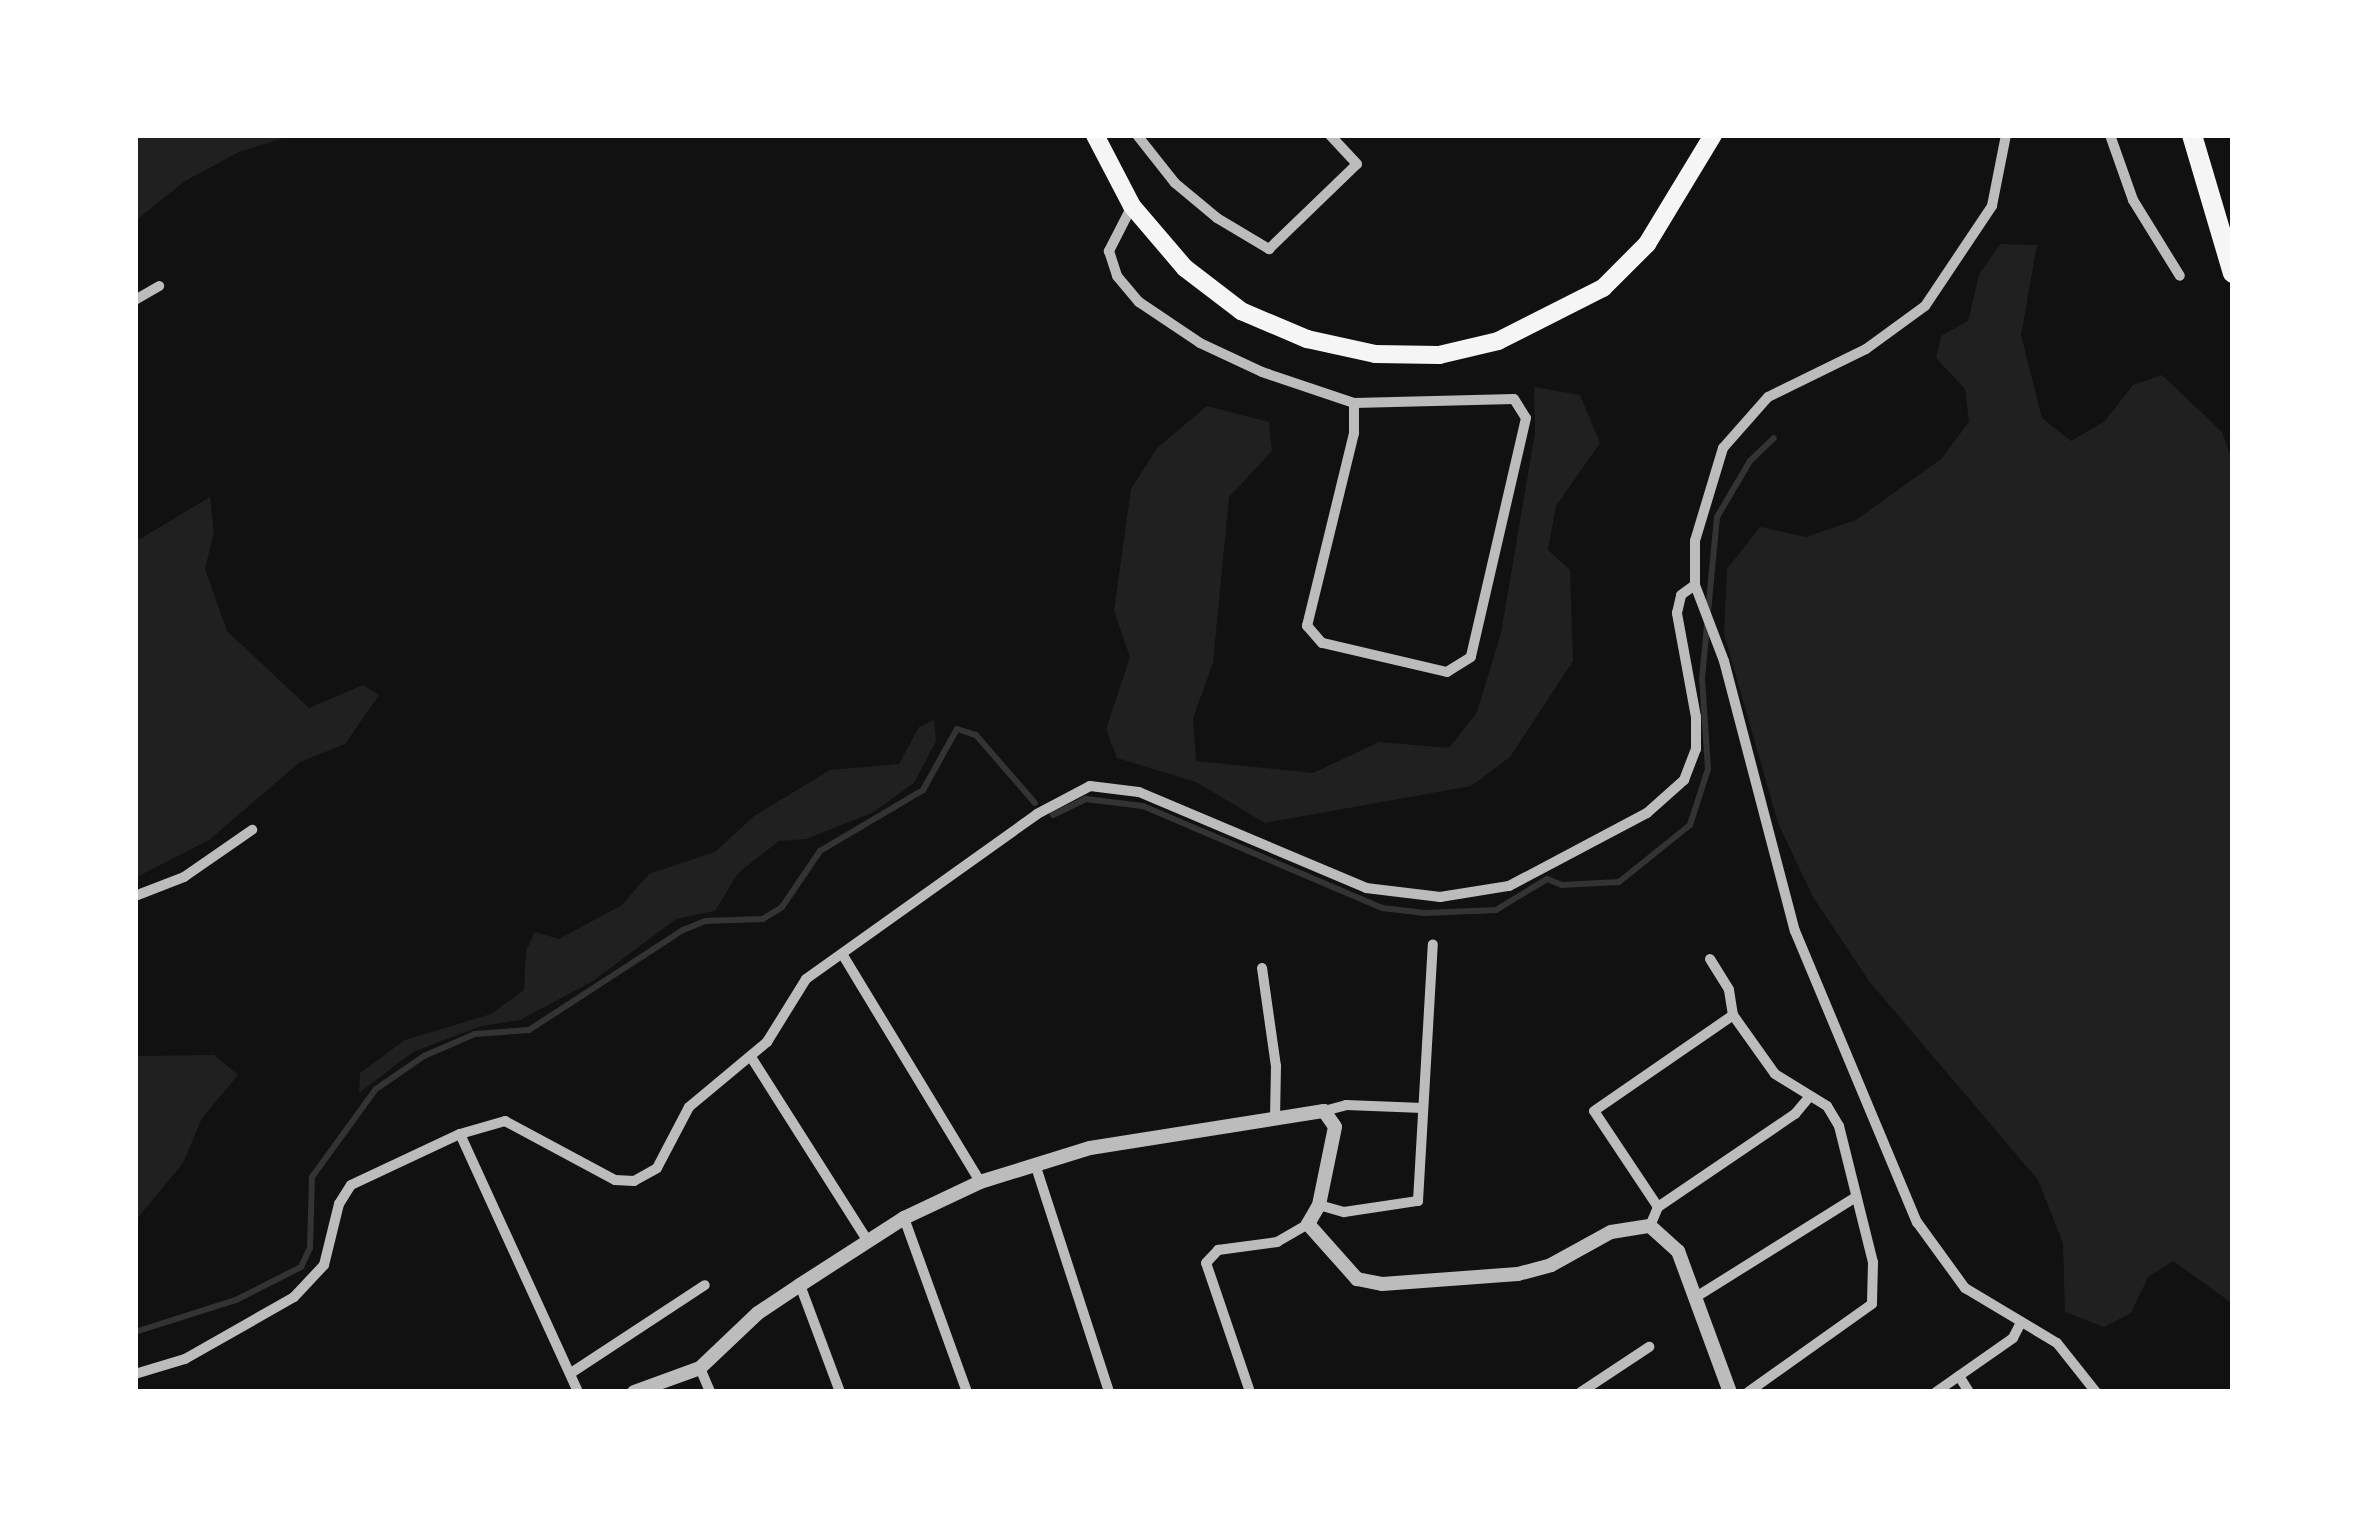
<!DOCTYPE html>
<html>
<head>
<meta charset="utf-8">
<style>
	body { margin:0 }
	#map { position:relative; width:2368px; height:1527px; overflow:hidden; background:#111; font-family:"Sofia Sans Condensed",sans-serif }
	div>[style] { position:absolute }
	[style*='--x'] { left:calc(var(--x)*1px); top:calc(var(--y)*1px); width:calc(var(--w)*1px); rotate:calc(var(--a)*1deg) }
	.green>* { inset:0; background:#202020 }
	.stream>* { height:6px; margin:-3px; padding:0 3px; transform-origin:3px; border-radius:3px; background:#333 }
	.minor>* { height:10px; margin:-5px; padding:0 5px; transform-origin:5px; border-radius:5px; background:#bcbcbc }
	.tertiary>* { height:14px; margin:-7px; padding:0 7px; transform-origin:7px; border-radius:7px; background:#bcbcbc }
	.primary>* { height:18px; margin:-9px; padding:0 9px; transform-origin:9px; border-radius:9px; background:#f5f5f5 }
	.motorway>* { height:20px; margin:-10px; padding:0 10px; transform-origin:10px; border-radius:10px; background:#f5f5f5 }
	span { translate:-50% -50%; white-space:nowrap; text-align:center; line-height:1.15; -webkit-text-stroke:10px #fff; paint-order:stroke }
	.frame { position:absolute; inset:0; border:138px solid #fff; pointer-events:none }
</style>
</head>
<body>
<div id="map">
	<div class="green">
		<div style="clip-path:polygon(135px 135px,293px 135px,239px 152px,185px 181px,135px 221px)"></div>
		<div style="clip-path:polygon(2000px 244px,2037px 245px,2021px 335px,2042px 418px,2071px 441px,2105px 421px,2133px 385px,2162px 375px,2222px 432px,2233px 462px,2233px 1304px,2173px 1261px,2148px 1277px,2131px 1313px,2104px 1327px,2065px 1312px,2063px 1243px,2038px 1180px,1869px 981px,1813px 897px,1778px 823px,1724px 634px,1727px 569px,1760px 527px,1806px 537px,1856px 520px,1941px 459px,1969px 422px,1965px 389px,1936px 358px,1941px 336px,1968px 321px,1979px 275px)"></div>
		<div style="clip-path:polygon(1534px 387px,1580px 395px,1600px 443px,1556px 506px,1548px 550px,1570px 570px,1573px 661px,1510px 757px,1471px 786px,1265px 823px,1196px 782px,1117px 758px,1106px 729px,1130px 657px,1114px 611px,1131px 489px,1157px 448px,1207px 406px,1269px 422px,1272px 451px,1229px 497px,1213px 663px,1193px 718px,1196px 761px,1313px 773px,1379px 742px,1449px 748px,1477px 712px,1501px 633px,1535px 433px)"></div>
		<div style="clip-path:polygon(210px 497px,214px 532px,205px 569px,227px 631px,309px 708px,363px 685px,379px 695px,345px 744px,300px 762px,209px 840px,135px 878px,135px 536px,140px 539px)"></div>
		<div style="clip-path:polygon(934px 720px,936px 741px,914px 783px,872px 813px,806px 839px,779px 841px,738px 873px,715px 911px,676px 919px,593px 981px,520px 1020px,481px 1026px,413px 1052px,359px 1093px,360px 1073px,405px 1040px,491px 1014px,524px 990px,526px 951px,535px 932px,559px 939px,622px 905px,649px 874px,715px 852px,754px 816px,830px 770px,899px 764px,919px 727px)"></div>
		<div style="clip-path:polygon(214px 1055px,238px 1075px,202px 1118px,183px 1163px,135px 1221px,135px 1056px)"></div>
	</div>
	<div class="stream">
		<div style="--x:1708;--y:612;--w:95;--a:-84.6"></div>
		<div style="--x:1717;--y:517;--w:65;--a:-59.5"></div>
		<div style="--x:1750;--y:461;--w:33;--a:-44"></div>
		<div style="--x:1053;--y:815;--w:37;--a:-26"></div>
		<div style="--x:1086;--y:799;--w:57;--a:7"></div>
		<div style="--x:1143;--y:806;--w:260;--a:23.1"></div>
		<div style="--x:1382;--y:908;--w:43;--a:6.6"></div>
		<div style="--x:1425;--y:913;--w:71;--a:-2.4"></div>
		<div style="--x:1496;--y:910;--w:60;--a:-31.3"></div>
		<div style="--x:1547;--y:879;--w:16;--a:22"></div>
		<div style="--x:1562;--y:885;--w:57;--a:-3"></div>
		<div style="--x:1619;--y:882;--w:91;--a:-38.8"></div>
		<div style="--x:1690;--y:825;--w:59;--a:-72.2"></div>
		<div style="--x:1708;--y:769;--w:90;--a:-93.8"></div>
		<div style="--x:1702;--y:679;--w:54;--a:-84.7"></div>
		<div style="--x:135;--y:1332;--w:106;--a:-17.6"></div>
		<div style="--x:236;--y:1300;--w:73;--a:-26.9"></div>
		<div style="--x:301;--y:1267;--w:21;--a:-65"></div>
		<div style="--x:310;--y:1248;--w:71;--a:-88.4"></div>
		<div style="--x:312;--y:1177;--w:109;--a:-54"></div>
		<div style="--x:376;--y:1089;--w:58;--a:-34.5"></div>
		<div style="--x:424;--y:1056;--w:56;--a:-23.3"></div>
		<div style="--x:475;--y:1034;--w:54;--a:-4.2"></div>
		<div style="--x:529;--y:1030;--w:184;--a:-33"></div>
		<div style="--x:683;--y:930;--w:24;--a:-22"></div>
		<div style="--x:705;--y:921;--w:58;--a:-2"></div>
		<div style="--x:763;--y:919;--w:22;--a:-32"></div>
		<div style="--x:782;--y:907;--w:68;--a:-55.8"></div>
		<div style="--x:820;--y:851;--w:120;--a:-30.6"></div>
		<div style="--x:923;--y:790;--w:70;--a:-60.9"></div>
		<div style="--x:957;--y:729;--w:20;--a:18"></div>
		<div style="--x:976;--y:735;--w:90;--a:49.1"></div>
	</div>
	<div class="minor">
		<div style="--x:1137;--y:135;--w:61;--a:51.6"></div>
		<div style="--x:1175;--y:183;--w:55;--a:39.8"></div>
		<div style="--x:1217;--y:218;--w:61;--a:30.8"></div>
		<div style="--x:1269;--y:249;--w:122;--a:-44"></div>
		<div style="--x:1357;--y:164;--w:40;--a:-133"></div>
		<div style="--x:2006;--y:135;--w:72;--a:101.2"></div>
		<div style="--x:1992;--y:206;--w:120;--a:123.8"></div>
		<div style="--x:1925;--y:306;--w:73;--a:143.9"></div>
		<div style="--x:1866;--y:349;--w:109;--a:153.9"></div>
		<div style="--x:1768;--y:397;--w:68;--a:131.4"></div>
		<div style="--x:1723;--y:448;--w:97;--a:106.8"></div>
		<div style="--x:1695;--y:541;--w:44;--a:90"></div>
		<div style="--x:1695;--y:585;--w:81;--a:69.1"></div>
		<div style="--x:1724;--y:661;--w:279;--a:75.3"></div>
		<div style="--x:1795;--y:931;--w:316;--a:67.3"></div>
		<div style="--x:1917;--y:1222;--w:82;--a:54"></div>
		<div style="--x:1965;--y:1288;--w:107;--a:30.9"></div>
		<div style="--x:2057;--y:1343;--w:63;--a:51.5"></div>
		<div style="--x:2110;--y:135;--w:69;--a:70.5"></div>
		<div style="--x:2133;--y:200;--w:89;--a:58.3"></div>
		<div style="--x:1132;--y:206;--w:51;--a:117.1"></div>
		<div style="--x:1109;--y:251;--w:26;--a:72"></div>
		<div style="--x:1117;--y:276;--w:34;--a:50"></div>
		<div style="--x:1139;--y:302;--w:73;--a:33.9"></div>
		<div style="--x:1200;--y:343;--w:68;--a:25.1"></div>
		<div style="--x:1262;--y:372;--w:97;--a:18.6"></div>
		<div style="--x:135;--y:300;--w:28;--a:-30"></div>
		<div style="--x:1514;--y:399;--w:22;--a:58"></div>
		<div style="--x:1526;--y:418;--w:245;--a:103"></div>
		<div style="--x:1471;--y:657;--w:28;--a:148"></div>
		<div style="--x:1447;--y:672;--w:128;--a:-166.9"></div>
		<div style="--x:1322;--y:643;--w:23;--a:-131"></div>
		<div style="--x:1307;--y:626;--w:199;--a:-76.3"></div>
		<div style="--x:1354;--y:433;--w:30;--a:-90"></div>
		<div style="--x:1354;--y:403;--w:160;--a:-1.4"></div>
		<div style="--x:135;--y:896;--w:53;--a:-21.2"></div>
		<div style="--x:184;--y:877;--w:83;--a:-34.7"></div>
		<div style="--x:844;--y:957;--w:263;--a:58.8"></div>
		<div style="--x:1710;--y:959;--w:36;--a:58"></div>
		<div style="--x:1729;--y:990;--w:25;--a:81"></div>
		<div style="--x:1262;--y:968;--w:99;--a:81.9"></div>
		<div style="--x:1276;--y:1066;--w:52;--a:91.1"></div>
		<div style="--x:751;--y:1057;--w:217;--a:57.6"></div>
		<div style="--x:1324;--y:1111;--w:23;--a:-15"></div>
		<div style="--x:1346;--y:1105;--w:77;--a:2.2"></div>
		<div style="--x:460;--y:1134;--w:284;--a:65.4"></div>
		<div style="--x:1035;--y:1164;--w:240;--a:72"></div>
		<div style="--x:1319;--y:1205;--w:26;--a:16"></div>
		<div style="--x:1344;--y:1212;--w:75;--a:-8.5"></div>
		<div style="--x:1418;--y:1201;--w:257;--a:-86.7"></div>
		<div style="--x:1658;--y:1207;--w:115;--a:-123.7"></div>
		<div style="--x:1594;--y:1111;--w:169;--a:-34.6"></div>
		<div style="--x:1733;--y:1015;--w:72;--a:54.6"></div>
		<div style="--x:1775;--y:1074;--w:61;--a:31.6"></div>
		<div style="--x:1827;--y:1106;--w:23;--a:59"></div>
		<div style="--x:1839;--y:1126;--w:140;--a:76"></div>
		<div style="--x:1873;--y:1262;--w:42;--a:91.4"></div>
		<div style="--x:1872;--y:1304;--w:152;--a:144.6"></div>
		<div style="--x:904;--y:1218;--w:185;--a:70.1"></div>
		<div style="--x:1650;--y:1226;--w:21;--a:-67"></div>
		<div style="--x:1658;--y:1207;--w:166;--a:-34.2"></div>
		<div style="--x:1795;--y:1114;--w:23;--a:-50"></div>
		<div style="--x:800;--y:1285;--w:114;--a:69.5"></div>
		<div style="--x:1696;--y:1297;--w:189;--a:-32"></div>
		<div style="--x:700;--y:1368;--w:26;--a:67"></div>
		<div style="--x:571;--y:1373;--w:160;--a:-33.3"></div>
		<div style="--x:135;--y:1374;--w:52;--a:-16.7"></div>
		<div style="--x:185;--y:1359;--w:125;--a:-29.6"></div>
		<div style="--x:294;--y:1297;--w:44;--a:-46.8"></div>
		<div style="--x:324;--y:1265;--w:63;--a:-76.2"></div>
		<div style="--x:339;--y:1204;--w:22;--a:-58"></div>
		<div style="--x:351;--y:1185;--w:120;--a:-25.1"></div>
		<div style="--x:460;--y:1134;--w:47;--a:-16.1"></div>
		<div style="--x:505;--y:1121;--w:125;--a:28.2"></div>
		<div style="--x:615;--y:1180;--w:19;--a:3"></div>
		<div style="--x:634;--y:1181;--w:26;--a:-29"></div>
		<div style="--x:657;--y:1168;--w:69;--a:-62.3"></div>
		<div style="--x:689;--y:1107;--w:102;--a:-39.8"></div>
		<div style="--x:767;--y:1042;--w:74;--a:-58.2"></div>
		<div style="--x:806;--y:979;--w:284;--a:-35.5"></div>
		<div style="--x:1037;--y:814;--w:60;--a:-27.8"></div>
		<div style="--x:1090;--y:786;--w:49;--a:7"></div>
		<div style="--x:1139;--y:792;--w:246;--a:22.9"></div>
		<div style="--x:1366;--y:888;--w:75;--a:6.9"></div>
		<div style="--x:1440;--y:897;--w:70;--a:-9.1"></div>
		<div style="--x:1509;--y:886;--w:156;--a:-27.9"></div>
		<div style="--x:1647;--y:813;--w:50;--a:-41.7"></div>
		<div style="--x:1684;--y:780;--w:33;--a:-69"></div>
		<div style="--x:1696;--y:749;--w:32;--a:-90"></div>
		<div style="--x:1696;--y:717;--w:106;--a:-100.4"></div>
		<div style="--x:1677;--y:613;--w:18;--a:-77"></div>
		<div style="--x:1681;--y:595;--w:17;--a:-36"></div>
		<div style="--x:1959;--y:1376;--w:19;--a:58"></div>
		<div style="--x:1250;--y:1392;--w:136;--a:-108.8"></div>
		<div style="--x:1206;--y:1263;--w:18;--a:-47"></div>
		<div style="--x:1218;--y:1250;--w:60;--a:-7.7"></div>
		<div style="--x:1277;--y:1242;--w:36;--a:-30"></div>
		<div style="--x:1581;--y:1392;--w:82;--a:-33.5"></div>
		<div style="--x:1936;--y:1392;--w:94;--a:-35"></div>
		<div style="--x:2013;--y:1338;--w:18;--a:-63"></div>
	</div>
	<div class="tertiary">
		<div style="--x:634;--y:1392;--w:70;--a:-20"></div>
		<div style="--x:700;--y:1368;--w:80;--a:-43.5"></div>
		<div style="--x:758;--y:1313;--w:50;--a:-33.7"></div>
		<div style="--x:800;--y:1285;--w:124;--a:-32.8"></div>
		<div style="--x:904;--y:1218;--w:84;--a:-25.3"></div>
		<div style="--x:980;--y:1182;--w:115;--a:-17.2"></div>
		<div style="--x:1090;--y:1148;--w:237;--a:-9"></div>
		<div style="--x:1324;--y:1111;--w:19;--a:55"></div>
		<div style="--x:1335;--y:1127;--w:80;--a:101.6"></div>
		<div style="--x:1319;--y:1205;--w:22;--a:120"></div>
		<div style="--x:1308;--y:1224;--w:74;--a:48.3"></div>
		<div style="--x:1357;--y:1279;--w:25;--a:11"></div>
		<div style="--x:1382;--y:1284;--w:136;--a:-4.2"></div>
		<div style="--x:1518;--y:1274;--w:34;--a:-15"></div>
		<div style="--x:1551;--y:1265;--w:68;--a:-28.8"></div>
		<div style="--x:1611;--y:1232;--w:39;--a:-9"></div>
		<div style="--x:1650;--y:1226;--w:38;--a:42"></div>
		<div style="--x:1678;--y:1251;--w:150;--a:69.8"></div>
	</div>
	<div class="primary">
		<div style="--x:1095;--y:135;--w:80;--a:62.5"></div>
		<div style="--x:1132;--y:206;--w:82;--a:49.5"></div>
		<div style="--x:1185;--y:268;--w:71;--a:37.5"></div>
		<div style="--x:1241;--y:311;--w:72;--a:23"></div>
		<div style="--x:1307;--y:339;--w:70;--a:12.4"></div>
		<div style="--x:1375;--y:354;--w:64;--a:0.9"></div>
		<div style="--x:1439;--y:355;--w:61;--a:-13.3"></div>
		<div style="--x:1498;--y:341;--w:118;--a:-26.8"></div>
		<div style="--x:1603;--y:288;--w:62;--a:-45"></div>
		<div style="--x:1647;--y:244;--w:127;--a:-58.8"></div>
	</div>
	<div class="motorway">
		<div style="--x:2192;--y:135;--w:144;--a:73.5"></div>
	</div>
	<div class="frame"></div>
</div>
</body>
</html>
